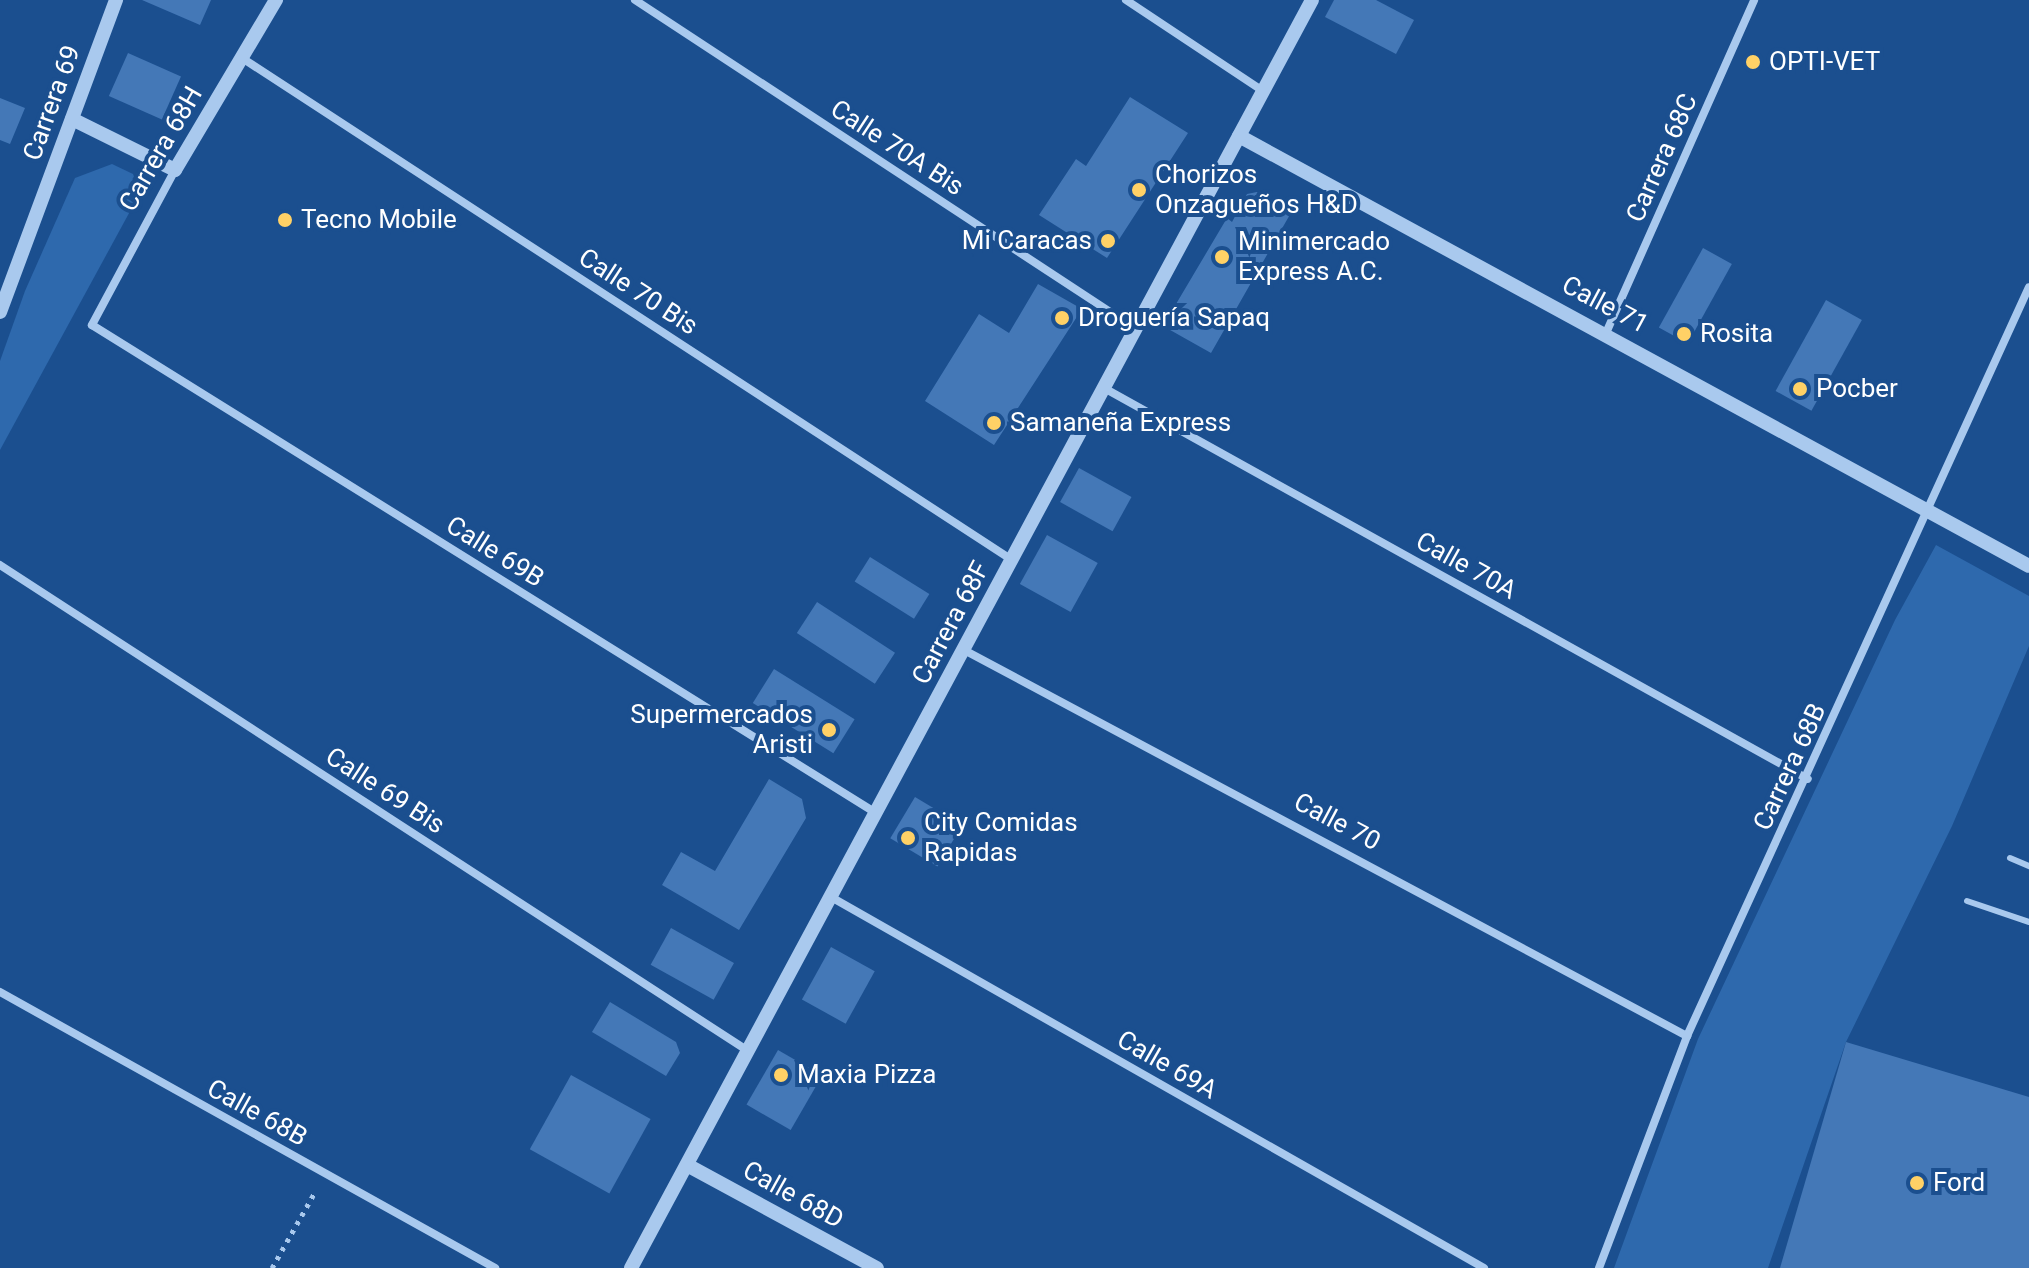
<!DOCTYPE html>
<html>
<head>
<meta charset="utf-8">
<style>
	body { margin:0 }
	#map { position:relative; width:2029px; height:1268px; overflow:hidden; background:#1b4f8f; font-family:Roboto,sans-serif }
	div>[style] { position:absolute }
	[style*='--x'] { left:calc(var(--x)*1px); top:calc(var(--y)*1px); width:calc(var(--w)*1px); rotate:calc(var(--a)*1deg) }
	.green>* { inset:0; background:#2e69ad }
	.building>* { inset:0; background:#4478b7; transform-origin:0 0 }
	.path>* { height:5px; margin-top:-2.5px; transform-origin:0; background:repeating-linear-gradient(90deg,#a9c9ee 0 4px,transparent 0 10px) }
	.service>* { height:6px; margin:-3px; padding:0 3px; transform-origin:3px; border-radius:3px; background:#a9c9ee }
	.minor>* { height:8px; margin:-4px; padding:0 4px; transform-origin:4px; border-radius:4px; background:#a9c9ee }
	.tertiary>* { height:14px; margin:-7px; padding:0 7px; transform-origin:7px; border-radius:7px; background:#a9c9ee }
	.dots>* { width:22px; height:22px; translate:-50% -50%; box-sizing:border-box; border:4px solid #1b4f8f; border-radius:50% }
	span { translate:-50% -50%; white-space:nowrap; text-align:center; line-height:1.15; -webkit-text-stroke:8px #1b4f8f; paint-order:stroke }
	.poi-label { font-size:26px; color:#fff }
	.left { translate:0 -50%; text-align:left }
	.right { translate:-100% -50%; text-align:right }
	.street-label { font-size:26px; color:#fff }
</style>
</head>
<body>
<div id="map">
	<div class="green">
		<div style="clip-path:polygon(112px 164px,133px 174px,140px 193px,0 450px,0 361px,25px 291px,75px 178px)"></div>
		<div style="clip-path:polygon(1936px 545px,2029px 596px,2029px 646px,1952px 826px,1846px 1042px,1768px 1268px,1614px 1268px,1698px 1039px,1895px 620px)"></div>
	</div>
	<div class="building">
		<div style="clip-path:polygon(142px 0,211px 0,200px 25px)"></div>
		<div style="clip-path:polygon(1334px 0,1376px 0,1414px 20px,1396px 54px,1325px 17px)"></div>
		<div style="left:128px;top:53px;width:58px;height:47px;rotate:24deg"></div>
		<div style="clip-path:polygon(1130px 97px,1188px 133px,1107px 258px,1039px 215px,1076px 159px,1086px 166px)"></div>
		<div style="clip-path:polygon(0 98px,25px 108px,10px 144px,0 140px)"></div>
		<div style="clip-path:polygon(1257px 192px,1292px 211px,1211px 353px,1163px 326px,1227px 218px,1232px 222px,1247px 194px)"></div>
		<div style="left:1703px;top:248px;width:33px;height:91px;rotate:29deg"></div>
		<div style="clip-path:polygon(1038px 284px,1082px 309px,994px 445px,925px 401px,979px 314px,1009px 333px)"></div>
		<div style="left:1826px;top:300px;width:41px;height:104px;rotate:29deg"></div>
		<div style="left:1079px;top:468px;width:60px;height:39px;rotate:29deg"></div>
		<div style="left:1047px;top:535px;width:58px;height:56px;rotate:29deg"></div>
		<div style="left:870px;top:557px;width:70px;height:29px;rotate:32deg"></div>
		<div style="left:817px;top:602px;width:93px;height:37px;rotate:33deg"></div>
		<div style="left:774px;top:669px;width:95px;height:40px;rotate:32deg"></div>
		<div style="clip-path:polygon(769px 779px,802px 799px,806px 818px,739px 930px,662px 885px,681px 852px,715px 871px)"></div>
		<div style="left:915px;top:797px;width:55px;height:48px;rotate:31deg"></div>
		<div style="left:671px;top:928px;width:72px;height:42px;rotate:29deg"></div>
		<div style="left:831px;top:947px;width:50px;height:60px;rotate:29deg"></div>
		<div style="clip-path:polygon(610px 1002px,676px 1042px,680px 1053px,666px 1076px,592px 1032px)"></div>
		<div style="clip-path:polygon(1846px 1042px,2029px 1097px,2029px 1268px,1780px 1268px)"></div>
		<div style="left:778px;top:1050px;width:51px;height:63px;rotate:30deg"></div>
		<div style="left:571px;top:1075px;width:91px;height:85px;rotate:29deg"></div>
	</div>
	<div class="path">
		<div style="--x:272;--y:1268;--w:87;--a:-60.5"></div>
	</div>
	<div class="service">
		<div style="--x:2010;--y:858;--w:21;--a:23"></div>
		<div style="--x:1967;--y:901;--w:65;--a:18.7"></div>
	</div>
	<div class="minor">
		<div style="--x:635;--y:0;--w:599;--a:33.29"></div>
		<div style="--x:1126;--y:0;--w:164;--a:33.6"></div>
		<div style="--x:242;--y:58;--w:919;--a:33.1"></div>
		<div style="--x:175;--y:170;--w:176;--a:118.2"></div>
		<div style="--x:92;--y:325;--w:923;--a:31.9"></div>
		<div style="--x:1606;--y:333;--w:364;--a:-66"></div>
		<div style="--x:1104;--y:388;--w:805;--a:29.05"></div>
		<div style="--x:0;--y:565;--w:892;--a:33.01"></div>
		<div style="--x:964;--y:650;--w:820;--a:28.1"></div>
		<div style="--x:831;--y:897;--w:751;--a:29.6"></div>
		<div style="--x:0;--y:992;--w:567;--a:29.14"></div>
		<div style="--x:1599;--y:1268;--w:248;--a:-69.2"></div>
		<div style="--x:1687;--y:1036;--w:823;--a:-65.46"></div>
	</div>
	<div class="tertiary">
		<div style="--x:72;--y:119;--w:115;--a:26.3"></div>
		<div style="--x:175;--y:170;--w:198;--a:-59.3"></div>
		<div style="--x:1239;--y:136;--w:899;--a:28.56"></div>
		<div style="--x:0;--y:312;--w:333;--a:-69.6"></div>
		<div style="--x:687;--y:1165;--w:216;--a:28.5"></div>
		<div style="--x:631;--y:1268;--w:1439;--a:-61.76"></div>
	</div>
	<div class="dots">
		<div style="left:1753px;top:62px;background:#ffd166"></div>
		<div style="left:1139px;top:190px;background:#ffd166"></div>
		<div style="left:285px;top:220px;background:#ffd166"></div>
		<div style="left:1108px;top:241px;background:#ffd166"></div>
		<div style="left:1222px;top:257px;background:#ffd166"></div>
		<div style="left:1062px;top:318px;background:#ffd166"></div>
		<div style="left:1684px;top:334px;background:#ffd166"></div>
		<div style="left:1800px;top:389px;background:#ffd166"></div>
		<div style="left:994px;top:423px;background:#ffd166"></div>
		<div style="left:829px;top:730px;background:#ffd166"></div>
		<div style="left:908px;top:838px;background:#ffd166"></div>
		<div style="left:781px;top:1075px;background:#ffd166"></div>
		<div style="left:1917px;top:1183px;background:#ffd166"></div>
	</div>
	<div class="poi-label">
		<span class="left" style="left:1769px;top:62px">OPTI-VET</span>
		<span class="left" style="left:1155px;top:190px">Chorizos<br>Onzagueños H&amp;D</span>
		<span class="left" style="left:301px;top:220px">Tecno Mobile</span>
		<span class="right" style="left:1092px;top:241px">Mi Caracas</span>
		<span class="left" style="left:1238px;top:257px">Minimercado<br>Express A.C.</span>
		<span class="left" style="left:1078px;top:318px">Droguería Sapaq</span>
		<span class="left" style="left:1700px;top:334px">Rosita</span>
		<span class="left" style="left:1816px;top:389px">Pocber</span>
		<span class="left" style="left:1010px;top:423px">Samaneña Express</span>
		<span class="right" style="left:813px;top:730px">Supermercados<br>Aristi</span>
		<span class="left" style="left:924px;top:838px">City Comidas<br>Rapidas</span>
		<span class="left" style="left:797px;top:1075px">Maxia Pizza</span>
		<span class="left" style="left:1933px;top:1183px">Ford</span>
	</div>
	<div class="street-label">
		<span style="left:52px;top:103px;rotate:-70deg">Carrera 69</span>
		<span style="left:897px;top:148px;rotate:33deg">Calle 70A Bis</span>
		<span style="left:161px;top:149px;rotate:-60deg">Carrera 68H</span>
		<span style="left:1662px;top:158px;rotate:-66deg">Carrera 68C</span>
		<span style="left:638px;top:292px;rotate:33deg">Calle 70 Bis</span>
		<span style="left:1605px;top:305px;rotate:28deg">Calle 71</span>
		<span style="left:495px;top:552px;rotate:32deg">Calle 69B</span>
		<span style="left:1466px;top:566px;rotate:29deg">Calle 70A</span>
		<span style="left:951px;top:623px;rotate:-62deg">Carrera 68F</span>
		<span style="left:1790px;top:767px;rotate:-65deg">Carrera 68B</span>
		<span style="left:385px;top:791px;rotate:33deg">Calle 69 Bis</span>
		<span style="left:1337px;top:822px;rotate:28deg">Calle 70</span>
		<span style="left:1167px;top:1065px;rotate:30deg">Calle 69A</span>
		<span style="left:257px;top:1113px;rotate:29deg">Calle 68B</span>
		<span style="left:793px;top:1195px;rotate:29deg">Calle 68D</span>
	</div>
</div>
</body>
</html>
